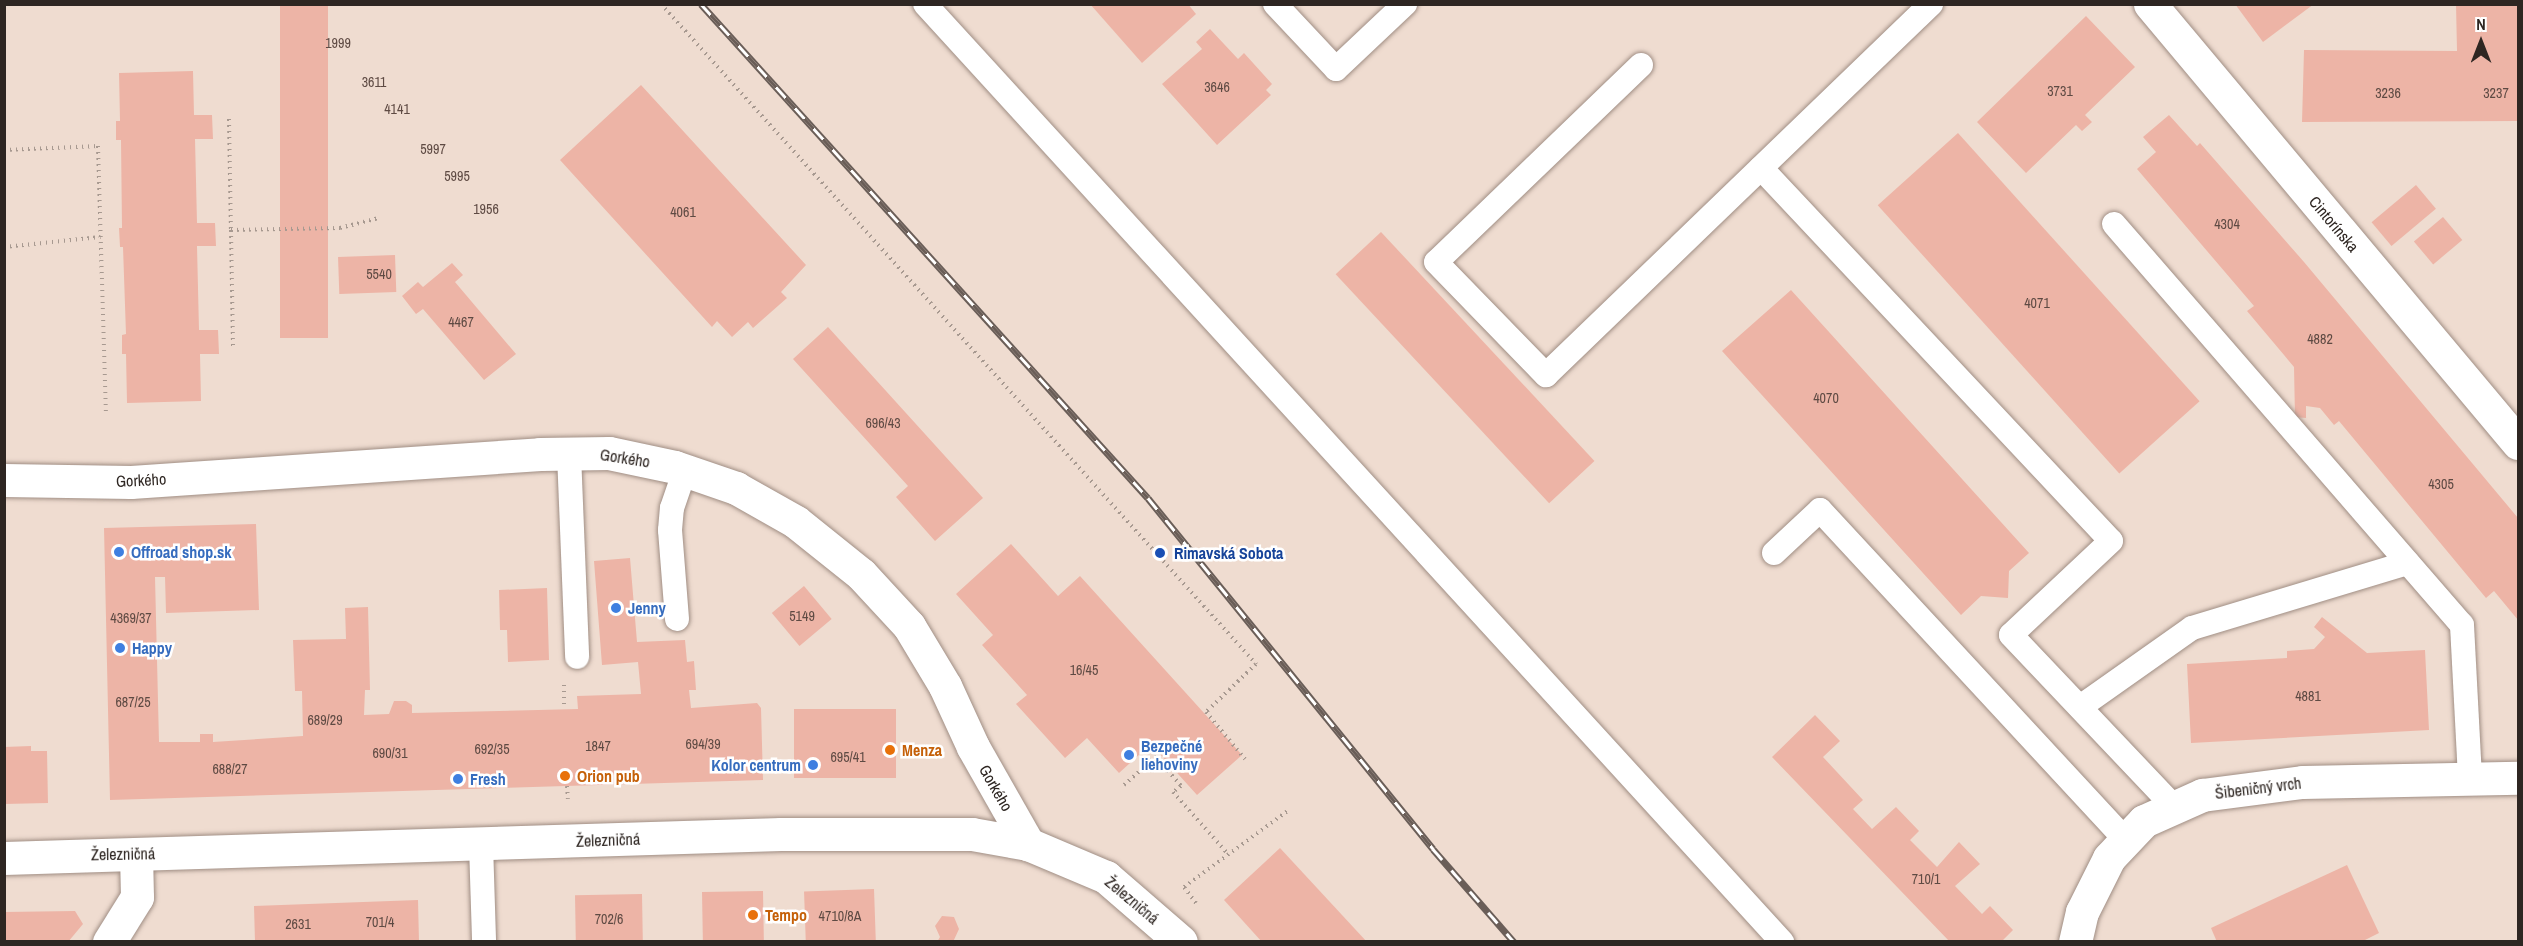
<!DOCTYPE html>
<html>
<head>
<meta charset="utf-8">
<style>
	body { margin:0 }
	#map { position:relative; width:2523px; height:946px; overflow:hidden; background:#efdcd0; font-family:"Archivo Narrow",sans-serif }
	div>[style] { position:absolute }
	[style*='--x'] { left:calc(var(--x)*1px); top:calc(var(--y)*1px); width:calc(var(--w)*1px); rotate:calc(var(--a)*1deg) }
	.building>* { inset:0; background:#edb4a6; transform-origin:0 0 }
	.path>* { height:4px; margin-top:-2px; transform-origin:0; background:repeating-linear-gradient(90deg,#a79990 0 1.5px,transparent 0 6px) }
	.roads { filter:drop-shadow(0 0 2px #a08e84) drop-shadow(0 0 2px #a08e84) }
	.service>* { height:24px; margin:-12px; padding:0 12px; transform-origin:12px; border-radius:12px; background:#fff }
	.minor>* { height:33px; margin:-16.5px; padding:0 16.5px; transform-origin:16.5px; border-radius:16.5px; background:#fff }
	.rail>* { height:7px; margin-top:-3.5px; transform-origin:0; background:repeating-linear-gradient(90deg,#fff 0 14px,#6a5e58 0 28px); box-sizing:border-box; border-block:2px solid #6a5e58 }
	.dots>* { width:16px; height:16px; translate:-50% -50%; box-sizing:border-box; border:3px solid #fff; border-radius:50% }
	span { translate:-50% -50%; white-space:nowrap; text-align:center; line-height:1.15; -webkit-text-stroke:5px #fff; paint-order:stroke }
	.number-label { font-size:14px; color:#5e4a43 }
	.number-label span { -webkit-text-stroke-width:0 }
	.street-label { font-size:16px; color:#2e2622 }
	.shop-label { font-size:16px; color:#366cbe; font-weight:700 }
	.left { translate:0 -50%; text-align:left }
	.right { translate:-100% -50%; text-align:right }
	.transit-label { font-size:16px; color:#164399; font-weight:700 }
	.food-label { font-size:16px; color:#c56008; font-weight:700 }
	.frame { position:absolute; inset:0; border:6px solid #2e2622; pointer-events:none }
	.north { position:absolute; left:2451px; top:12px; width:60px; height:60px; -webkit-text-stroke:4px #fff; paint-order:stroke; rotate:0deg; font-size:16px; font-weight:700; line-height:24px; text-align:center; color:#2e2622 }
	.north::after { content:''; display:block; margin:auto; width:21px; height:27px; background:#2e2622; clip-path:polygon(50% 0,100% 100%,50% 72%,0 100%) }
</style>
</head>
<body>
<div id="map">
	<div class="building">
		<div style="left:280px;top:4px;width:48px;height:334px"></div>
		<div style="clip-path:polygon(1090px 4px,1188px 4px,1196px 14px,1142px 63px)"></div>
		<div style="clip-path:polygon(2235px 4px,2314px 4px,2263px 42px)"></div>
		<div style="clip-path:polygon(2456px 4px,2518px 4px,2518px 121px,2302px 122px,2304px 50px,2457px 51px)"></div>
		<div style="clip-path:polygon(2086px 16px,2135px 67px,2085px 115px,2092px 122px,2082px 131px,2076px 125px,2026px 173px,1977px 122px)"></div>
		<div style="clip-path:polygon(1210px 29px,1238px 59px,1244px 53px,1272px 84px,1266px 90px,1271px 95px,1217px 145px,1162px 84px,1202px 49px,1196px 42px)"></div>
		<div style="clip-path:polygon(193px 71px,194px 115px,212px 115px,213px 139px,195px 139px,197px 223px,215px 223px,216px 246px,197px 246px,199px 330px,218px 330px,219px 354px,200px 354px,201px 401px,127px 403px,126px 354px,122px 354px,122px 335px,126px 334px,123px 247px,120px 247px,119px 228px,122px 228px,121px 140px,116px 140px,116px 121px,120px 121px,119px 73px)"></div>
		<div style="clip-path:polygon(641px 85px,806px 265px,781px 292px,787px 298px,753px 328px,748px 322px,732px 337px,717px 321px,712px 327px,560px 160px)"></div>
		<div style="clip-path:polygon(2169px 115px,2197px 146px,2200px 143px,2304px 262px,2518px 518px,2518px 620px,2494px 591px,2486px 598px,2339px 421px,2334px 425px,2320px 408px,2306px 406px,2306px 418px,2295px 417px,2294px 367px,2247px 311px,2254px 306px,2137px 169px,2156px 152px,2143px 137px)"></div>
		<div style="left:1958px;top:133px;width:361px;height:108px;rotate:48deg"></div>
		<div style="left:2416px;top:185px;width:31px;height:58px;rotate:50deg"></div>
		<div style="left:2443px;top:217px;width:30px;height:38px;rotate:50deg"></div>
		<div style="left:1381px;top:232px;width:313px;height:62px;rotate:47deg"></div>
		<div style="left:395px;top:255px;width:37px;height:57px;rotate:88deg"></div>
		<div style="clip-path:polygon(452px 263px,463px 275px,455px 282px,516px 354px,484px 380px,423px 309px,416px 314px,402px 296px,418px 282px,423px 287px)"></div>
		<div style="clip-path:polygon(1791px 290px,2029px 553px,2009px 571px,2008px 598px,1981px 596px,1961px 615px,1722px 351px)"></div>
		<div style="clip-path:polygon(828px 327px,983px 498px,935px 541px,896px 497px,908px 486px,793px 359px)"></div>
		<div style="clip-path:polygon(256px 524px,259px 610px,166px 613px,165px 577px,155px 577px,159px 742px,200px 742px,200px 734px,213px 734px,213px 742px,303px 736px,302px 691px,295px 691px,293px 640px,346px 639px,345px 608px,368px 607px,370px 690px,365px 690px,364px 715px,389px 714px,394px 701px,406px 701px,412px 705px,412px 713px,578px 709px,577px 696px,641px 694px,638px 662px,602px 665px,594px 561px,630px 558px,637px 642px,685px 640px,687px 662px,694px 661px,696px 690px,689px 690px,691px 708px,757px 703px,761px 708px,763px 780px,110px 800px,104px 528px)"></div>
		<div style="clip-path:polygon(1011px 544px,1058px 596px,1080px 576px,1242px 755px,1197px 795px,1151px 744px,1119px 773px,1087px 738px,1065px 758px,1016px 704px,1027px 695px,982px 645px,993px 635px,956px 594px)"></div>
		<div style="left:804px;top:586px;width:43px;height:42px;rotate:50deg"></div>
		<div style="clip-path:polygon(547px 588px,549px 660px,508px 662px,507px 630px,500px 630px,499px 590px)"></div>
		<div style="clip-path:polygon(2322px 617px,2367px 653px,2425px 650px,2429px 730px,2191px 743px,2187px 664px,2287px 658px,2287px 651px,2314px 649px,2325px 637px,2314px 627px)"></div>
		<div style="left:794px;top:709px;width:102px;height:69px"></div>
		<div style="clip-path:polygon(1815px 715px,1840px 741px,1823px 757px,1863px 800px,1853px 809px,1872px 829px,1896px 807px,1919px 831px,1910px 840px,1937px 867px,1959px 842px,1980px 864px,1955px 886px,1982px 914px,1990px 906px,2013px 930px,2001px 942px,1950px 942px,1772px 757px)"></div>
		<div style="clip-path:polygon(31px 746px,31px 751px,47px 751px,48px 803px,4px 804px,4px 747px)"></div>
		<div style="clip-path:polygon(1280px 848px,1367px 942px,1262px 942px,1224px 900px)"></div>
		<div style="clip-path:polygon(2347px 865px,2379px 933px,2361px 942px,2217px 942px,2211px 928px)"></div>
		<div style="left:874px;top:889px;width:53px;height:70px;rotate:88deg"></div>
		<div style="left:763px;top:891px;width:51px;height:61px;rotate:89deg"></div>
		<div style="left:642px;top:894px;width:48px;height:67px;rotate:89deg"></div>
		<div style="clip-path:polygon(418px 900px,419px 942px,255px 942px,254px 906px)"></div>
		<div style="clip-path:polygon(75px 911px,83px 924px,68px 942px,4px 942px,4px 912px)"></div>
		<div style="clip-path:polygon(942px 916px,954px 917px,959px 929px,953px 942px,937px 942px,940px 937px,935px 926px)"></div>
	</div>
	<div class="path">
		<div style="--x:661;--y:4;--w:889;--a:47.96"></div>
		<div style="--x:1256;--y:664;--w:69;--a:136.2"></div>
		<div style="--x:1206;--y:712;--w:61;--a:50.3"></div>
		<div style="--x:229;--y:119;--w:111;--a:89"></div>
		<div style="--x:231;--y:230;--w:109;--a:-1.1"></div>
		<div style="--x:340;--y:228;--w:40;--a:-14.4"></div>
		<div style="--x:4;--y:150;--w:94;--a:-2.4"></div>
		<div style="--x:98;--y:146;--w:268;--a:88.3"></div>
		<div style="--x:231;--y:230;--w:120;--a:89"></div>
		<div style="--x:4;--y:247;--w:97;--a:-5.9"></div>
		<div style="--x:564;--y:685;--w:23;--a:90"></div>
		<div style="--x:1156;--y:757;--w:38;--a:49"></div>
		<div style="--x:1181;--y:786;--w:10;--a:143"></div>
		<div style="--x:1173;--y:792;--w:84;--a:48.4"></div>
		<div style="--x:1124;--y:785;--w:48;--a:-41.6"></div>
		<div style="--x:567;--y:786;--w:13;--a:86"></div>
		<div style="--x:1196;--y:903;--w:20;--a:-127"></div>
		<div style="--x:1184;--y:887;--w:130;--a:-36.3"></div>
	</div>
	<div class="roads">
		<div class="service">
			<div style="--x:925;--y:4;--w:1271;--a:47.58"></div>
			<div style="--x:1275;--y:4;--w:89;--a:46.8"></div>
			<div style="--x:1336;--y:69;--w:95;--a:-43.3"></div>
			<div style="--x:1641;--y:65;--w:284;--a:136.1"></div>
			<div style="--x:1436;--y:262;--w:158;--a:45.8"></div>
			<div style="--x:1546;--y:375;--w:535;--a:-43.94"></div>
			<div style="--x:1761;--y:168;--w:511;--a:46.82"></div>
			<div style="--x:2111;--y:541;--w:137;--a:136.8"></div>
			<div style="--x:2011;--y:635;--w:237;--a:46.5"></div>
			<div style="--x:2114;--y:224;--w:531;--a:49.05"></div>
			<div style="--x:2462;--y:625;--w:154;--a:87"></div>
			<div style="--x:569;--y:454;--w:203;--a:87.7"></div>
			<div style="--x:1774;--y:553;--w:63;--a:-43.1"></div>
			<div style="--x:1820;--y:510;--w:450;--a:47.2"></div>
			<div style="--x:677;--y:619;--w:89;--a:-94.5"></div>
			<div style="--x:670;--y:530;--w:22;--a:-85"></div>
			<div style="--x:672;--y:508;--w:40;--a:-71.1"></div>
			<div style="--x:2080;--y:707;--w:137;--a:-35.2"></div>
			<div style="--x:2192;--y:628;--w:225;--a:-16.8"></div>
			<div style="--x:481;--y:844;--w:98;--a:88.2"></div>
		</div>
		<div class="minor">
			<div style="--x:2150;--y:4;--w:573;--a:50.03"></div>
			<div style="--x:4;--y:480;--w:127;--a:0.9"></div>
			<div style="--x:131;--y:482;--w:410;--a:-3.9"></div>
			<div style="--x:540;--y:454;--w:69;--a:-0.8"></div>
			<div style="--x:609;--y:453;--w:67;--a:12"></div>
			<div style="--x:675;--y:467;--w:65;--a:19"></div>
			<div style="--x:736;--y:488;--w:69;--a:29.5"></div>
			<div style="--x:796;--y:522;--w:83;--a:38.7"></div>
			<div style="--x:861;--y:574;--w:71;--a:47.3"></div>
			<div style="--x:909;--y:626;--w:70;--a:59"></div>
			<div style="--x:945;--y:686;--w:67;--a:65.3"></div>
			<div style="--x:973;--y:747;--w:112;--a:60.4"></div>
			<div style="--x:4;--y:858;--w:777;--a:-1.77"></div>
			<div style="--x:781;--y:834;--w:191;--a:0"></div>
			<div style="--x:972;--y:834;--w:57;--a:10.1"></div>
			<div style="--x:1028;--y:844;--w:85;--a:22.9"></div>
			<div style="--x:1106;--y:877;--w:99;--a:40.9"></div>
			<div style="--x:109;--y:942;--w:53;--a:-58.1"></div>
			<div style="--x:137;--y:897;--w:43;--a:-91.3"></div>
			<div style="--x:2075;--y:942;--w:31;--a:-77"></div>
			<div style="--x:2082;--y:912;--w:60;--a:-63.4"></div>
			<div style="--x:2109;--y:858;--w:51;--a:-46.6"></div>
			<div style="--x:2144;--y:821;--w:64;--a:-24.1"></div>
			<div style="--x:2202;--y:795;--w:101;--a:-7.4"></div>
			<div style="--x:2302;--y:782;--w:216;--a:-1.1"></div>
		</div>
	</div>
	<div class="rail">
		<div style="--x:701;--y:4;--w:666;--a:47.86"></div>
		<div style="--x:1148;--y:498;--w:452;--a:50.9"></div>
		<div style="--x:1433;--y:849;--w:123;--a:48.9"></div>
	</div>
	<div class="dots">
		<div style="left:119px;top:552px;background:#3f7fe0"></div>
		<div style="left:1160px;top:553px;background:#1a4fb4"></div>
		<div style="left:616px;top:608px;background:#3f7fe0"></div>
		<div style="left:120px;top:648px;background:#3f7fe0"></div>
		<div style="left:890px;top:750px;background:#e8710a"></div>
		<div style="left:1129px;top:755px;background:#3f7fe0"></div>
		<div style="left:813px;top:765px;background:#3f7fe0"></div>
		<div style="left:565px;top:776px;background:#e8710a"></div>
		<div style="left:458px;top:779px;background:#3f7fe0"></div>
		<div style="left:753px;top:915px;background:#e8710a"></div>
	</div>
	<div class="number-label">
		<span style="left:338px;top:43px">1999</span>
		<span style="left:374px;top:82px">3611</span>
		<span style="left:1217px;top:87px">3646</span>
		<span style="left:2060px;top:91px">3731</span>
		<span style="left:2388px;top:93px">3236</span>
		<span style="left:2496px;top:93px">3237</span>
		<span style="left:397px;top:109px">4141</span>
		<span style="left:433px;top:149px">5997</span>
		<span style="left:457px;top:176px">5995</span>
		<span style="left:486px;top:209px">1956</span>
		<span style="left:683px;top:212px">4061</span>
		<span style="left:2227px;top:224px">4304</span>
		<span style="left:379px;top:274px">5540</span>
		<span style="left:2037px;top:303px">4071</span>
		<span style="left:461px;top:322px">4467</span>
		<span style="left:2320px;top:339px">4882</span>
		<span style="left:1826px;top:398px">4070</span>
		<span style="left:883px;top:423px">696/43</span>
		<span style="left:2441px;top:484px">4305</span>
		<span style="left:802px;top:616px">5149</span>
		<span style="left:131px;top:618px">4369/37</span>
		<span style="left:1084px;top:670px">16/45</span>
		<span style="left:2308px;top:696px">4881</span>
		<span style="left:133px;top:702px">687/25</span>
		<span style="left:325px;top:720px">689/29</span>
		<span style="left:703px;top:744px">694/39</span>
		<span style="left:598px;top:746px">1847</span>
		<span style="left:492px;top:749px">692/35</span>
		<span style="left:390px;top:753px">690/31</span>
		<span style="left:848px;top:757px">695/41</span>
		<span style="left:230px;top:769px">688/27</span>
		<span style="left:1926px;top:879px">710/1</span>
		<span style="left:840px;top:916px">4710/8A</span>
		<span style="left:609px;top:919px">702/6</span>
		<span style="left:380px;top:922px">701/4</span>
		<span style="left:298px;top:924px">2631</span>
	</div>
	<div class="street-label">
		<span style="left:2334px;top:224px;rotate:50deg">Cintorínska</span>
		<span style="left:625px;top:458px;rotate:9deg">Gorkého</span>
		<span style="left:141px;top:480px;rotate:-3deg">Gorkého</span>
		<span style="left:996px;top:788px;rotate:60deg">Gorkého</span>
		<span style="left:2258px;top:788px;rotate:-7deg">Šibeničný vrch</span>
		<span style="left:608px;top:840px;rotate:-2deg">Železničná</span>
		<span style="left:123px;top:854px;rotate:-1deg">Železničná</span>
		<span style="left:1132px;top:900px;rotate:40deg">Železničná</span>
	</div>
	<div class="shop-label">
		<span class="left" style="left:131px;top:552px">Offroad shop.sk</span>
		<span class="left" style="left:628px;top:608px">Jenny</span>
		<span class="left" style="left:132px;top:648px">Happy</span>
		<span class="left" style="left:1141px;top:755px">Bezpečné<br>liehoviny</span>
		<span class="right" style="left:801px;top:765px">Kolor centrum</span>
		<span class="left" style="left:470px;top:779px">Fresh</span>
	</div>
	<div class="transit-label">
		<span class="left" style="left:1174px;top:553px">Rimavská Sobota</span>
	</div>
	<div class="food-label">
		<span class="left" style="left:902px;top:750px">Menza</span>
		<span class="left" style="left:577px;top:776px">Orion pub</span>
		<span class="left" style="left:765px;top:915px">Tempo</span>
	</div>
	<div class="frame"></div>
	<div class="north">N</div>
</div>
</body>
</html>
